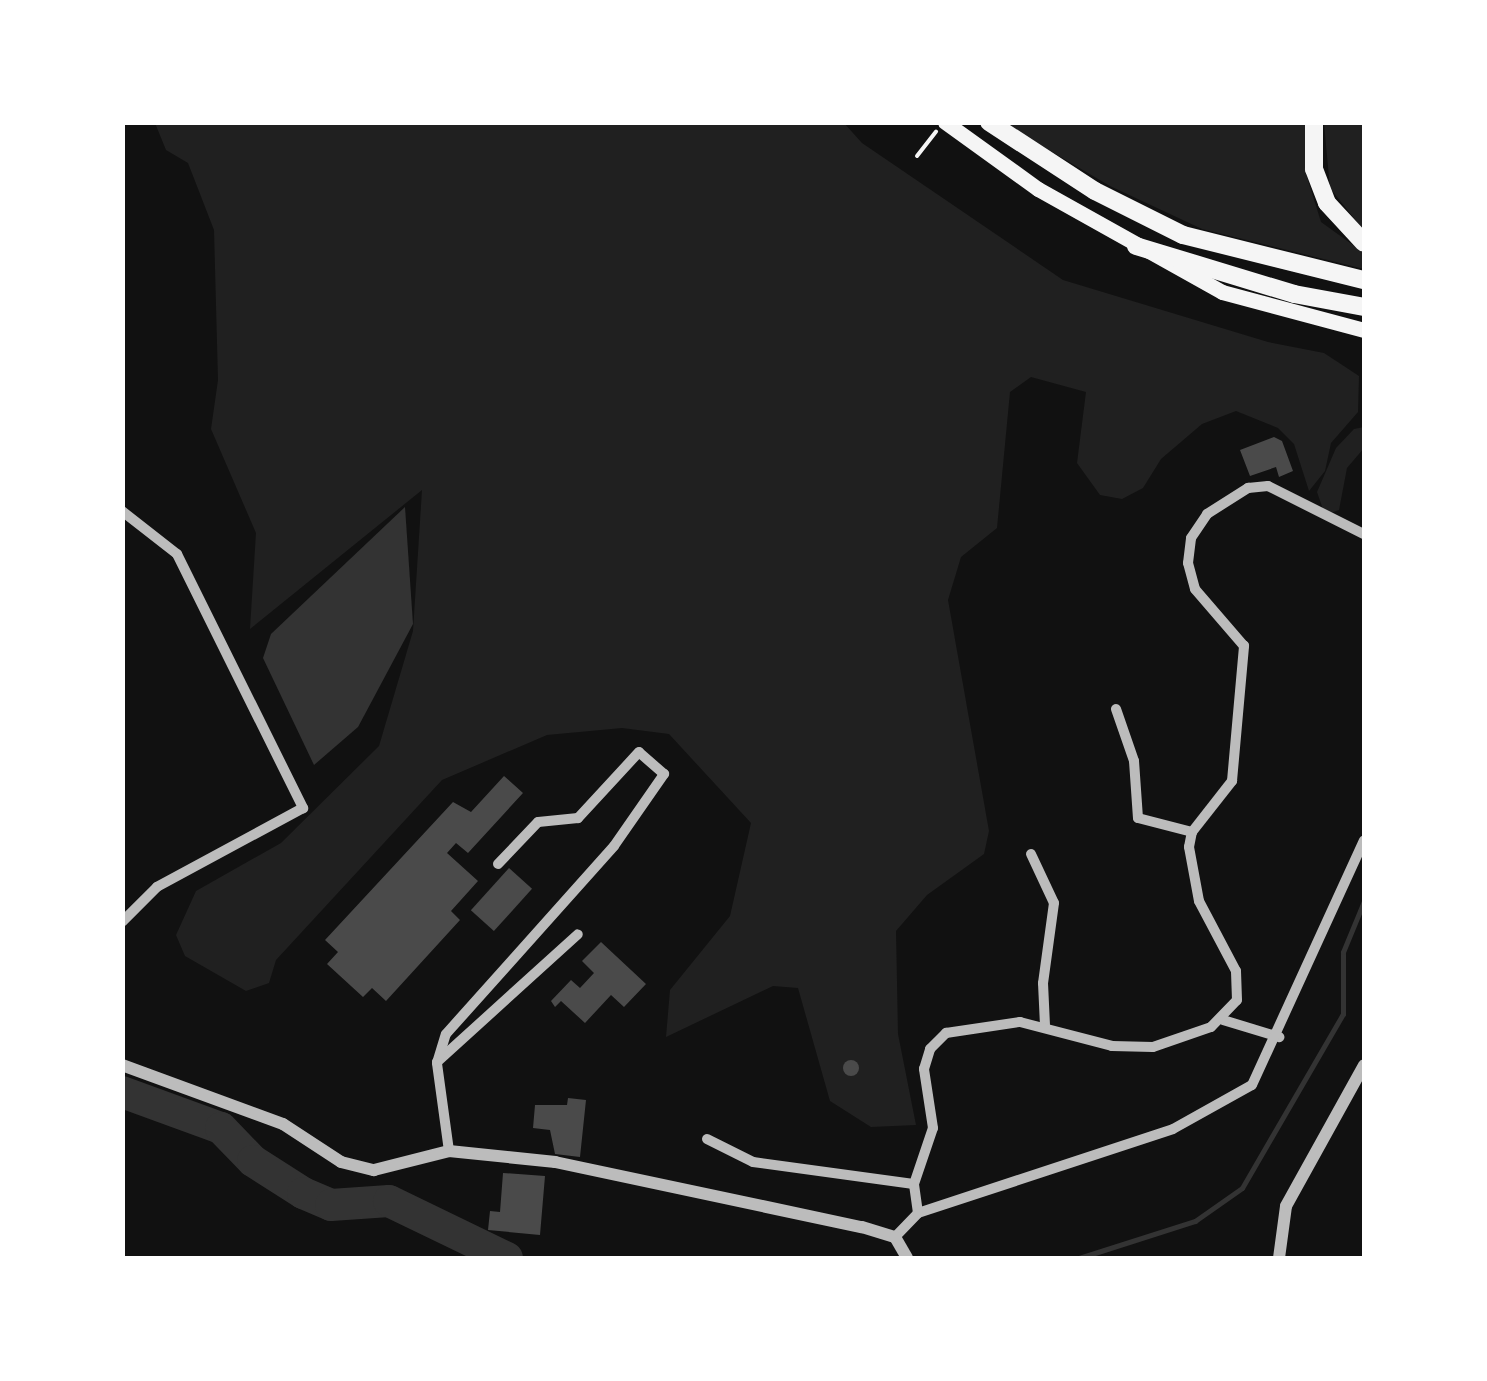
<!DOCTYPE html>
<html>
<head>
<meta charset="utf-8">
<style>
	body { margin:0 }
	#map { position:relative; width:1487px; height:1381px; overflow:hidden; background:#111; font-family:"Varela Round",sans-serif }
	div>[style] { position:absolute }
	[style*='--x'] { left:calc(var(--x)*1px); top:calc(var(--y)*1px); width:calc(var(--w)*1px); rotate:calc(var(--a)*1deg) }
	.green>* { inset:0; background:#202020 }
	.water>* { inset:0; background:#333 }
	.stream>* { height:5px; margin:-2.5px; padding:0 2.5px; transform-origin:2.5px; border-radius:2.5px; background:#333 }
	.river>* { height:32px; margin:-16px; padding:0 16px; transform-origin:16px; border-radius:16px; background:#333 }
	.building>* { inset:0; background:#4a4a4a; transform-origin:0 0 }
	.round { border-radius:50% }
	.path>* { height:4px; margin:-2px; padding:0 2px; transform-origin:2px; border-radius:2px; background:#f5f5f5 }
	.minor>* { height:10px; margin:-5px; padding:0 5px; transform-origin:5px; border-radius:5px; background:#bcbcbc }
	.tertiary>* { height:12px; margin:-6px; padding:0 6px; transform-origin:6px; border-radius:6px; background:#bcbcbc }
	.primary>* { height:15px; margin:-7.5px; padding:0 7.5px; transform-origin:7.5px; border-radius:7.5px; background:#f5f5f5 }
	.motorway>* { height:18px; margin:-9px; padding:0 9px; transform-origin:9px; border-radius:9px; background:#f5f5f5 }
	span { translate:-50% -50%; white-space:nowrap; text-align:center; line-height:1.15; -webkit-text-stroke:10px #fff; paint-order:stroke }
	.frame { position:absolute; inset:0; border:125px solid #fff; pointer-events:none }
</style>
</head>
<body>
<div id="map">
	<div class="green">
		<div style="clip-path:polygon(155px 123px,844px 123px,862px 143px,1063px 280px,1268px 342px,1324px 353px,1359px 376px,1358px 412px,1331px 443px,1325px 471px,1309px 491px,1294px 444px,1278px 428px,1236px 411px,1202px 424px,1161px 459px,1143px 488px,1122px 499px,1100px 495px,1077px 463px,1086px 392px,1031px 377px,1010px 392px,997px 528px,961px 557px,948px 600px,989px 831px,984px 854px,927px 895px,896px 931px,898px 1034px,916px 1125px,871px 1127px,830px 1101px,798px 988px,773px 986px,666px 1037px,670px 990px,730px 916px,751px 823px,669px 734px,622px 728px,547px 735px,442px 780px,276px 960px,269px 983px,246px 991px,185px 956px,176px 935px,196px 891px,281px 843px,379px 746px,413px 631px,422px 490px,250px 629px,256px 533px,211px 429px,218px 380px,214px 230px,188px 163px,166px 150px)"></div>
		<div style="clip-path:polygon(1003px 123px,1306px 123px,1306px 174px,1321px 222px,1364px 253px,1364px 269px,1202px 229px,1110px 186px)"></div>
		<div style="clip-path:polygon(1324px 123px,1364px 123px,1364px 231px,1330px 188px)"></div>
		<div style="clip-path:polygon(1364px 427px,1364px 448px,1347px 468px,1339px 510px,1325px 515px,1317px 492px,1336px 448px,1354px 429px)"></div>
	</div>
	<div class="water">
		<div style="clip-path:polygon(405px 507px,413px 624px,358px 727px,314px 765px,263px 658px,271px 634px)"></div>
	</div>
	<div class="stream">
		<div style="--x:1079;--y:1258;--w:122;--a:-17.7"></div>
		<div style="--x:1195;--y:1221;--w:57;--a:-35.1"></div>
		<div style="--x:1242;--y:1188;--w:201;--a:-59.9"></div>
		<div style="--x:1343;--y:1014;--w:62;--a:-90"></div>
		<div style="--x:1343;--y:952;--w:55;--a:-67.6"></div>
	</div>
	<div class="river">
		<div style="--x:122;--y:1092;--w:105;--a:20"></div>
		<div style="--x:221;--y:1128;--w:46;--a:45.9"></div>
		<div style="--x:253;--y:1161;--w:59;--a:32.6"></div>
		<div style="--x:303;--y:1193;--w:30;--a:23"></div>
		<div style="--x:331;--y:1205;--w:58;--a:-3.9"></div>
		<div style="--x:389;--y:1201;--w:131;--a:25.8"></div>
	</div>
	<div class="building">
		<div style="clip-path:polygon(1274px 437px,1282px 441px,1293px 471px,1279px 477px,1276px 467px,1250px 476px,1240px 450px)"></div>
		<div style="clip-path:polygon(504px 776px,523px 793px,468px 853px,456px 843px,447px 853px,478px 881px,451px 911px,460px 920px,386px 1001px,372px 988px,363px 997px,327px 964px,338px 952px,325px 940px,453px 802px,471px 812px)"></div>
		<div style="left:509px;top:868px;width:31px;height:57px;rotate:42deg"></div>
		<div style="clip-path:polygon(601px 942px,646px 984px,624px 1007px,611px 995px,585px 1023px,561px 1001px,555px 1007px,551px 1001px,571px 980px,580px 988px,594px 973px,582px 961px)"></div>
		<div class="round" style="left:843px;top:1060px;width:16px;height:16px"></div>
		<div style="clip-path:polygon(568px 1098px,586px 1100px,580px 1157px,555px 1154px,550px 1130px,533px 1128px,535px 1105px,567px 1105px)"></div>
		<div style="clip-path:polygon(503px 1173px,545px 1176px,540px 1235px,488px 1230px,490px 1211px,500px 1212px)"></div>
	</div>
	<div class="path">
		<div style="--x:917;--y:156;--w:31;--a:-52"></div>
	</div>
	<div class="minor">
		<div style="--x:122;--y:511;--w:70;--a:38"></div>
		<div style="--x:177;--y:554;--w:284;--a:63.6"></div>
		<div style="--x:303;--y:808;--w:166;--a:151.6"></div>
		<div style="--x:157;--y:887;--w:49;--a:135"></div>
		<div style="--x:1116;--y:709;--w:55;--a:70.9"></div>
		<div style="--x:1134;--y:761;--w:57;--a:86"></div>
		<div style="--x:1138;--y:818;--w:56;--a:14.5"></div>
		<div style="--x:1031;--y:854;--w:54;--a:64.9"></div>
		<div style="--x:1054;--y:903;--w:81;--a:97.8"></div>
		<div style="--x:1043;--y:983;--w:43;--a:87.3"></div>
		<div style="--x:1223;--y:1020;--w:59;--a:16.9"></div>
		<div style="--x:437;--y:1062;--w:190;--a:-42.2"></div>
		<div style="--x:707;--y:1139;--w:51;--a:26.6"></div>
		<div style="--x:753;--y:1162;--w:162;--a:7.8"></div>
		<div style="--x:449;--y:1151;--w:89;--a:-97.8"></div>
		<div style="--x:437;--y:1063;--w:30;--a:-73"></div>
		<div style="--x:446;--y:1034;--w:252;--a:-48.2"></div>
		<div style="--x:614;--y:846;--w:88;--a:-55.2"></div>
		<div style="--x:664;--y:774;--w:33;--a:-139"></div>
		<div style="--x:639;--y:752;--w:90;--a:132.7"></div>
		<div style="--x:578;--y:818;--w:40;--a:174.3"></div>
		<div style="--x:538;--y:822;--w:58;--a:133.6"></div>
		<div style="--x:918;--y:1213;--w:268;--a:-18.2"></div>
		<div style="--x:1173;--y:1129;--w:90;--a:-29.1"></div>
		<div style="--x:1252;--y:1085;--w:269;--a:-65.4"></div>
		<div style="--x:895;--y:1237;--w:33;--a:-46"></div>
		<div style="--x:918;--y:1213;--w:29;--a:-98"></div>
		<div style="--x:914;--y:1184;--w:59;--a:-71.3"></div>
		<div style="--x:933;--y:1128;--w:60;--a:-98.7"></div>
		<div style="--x:924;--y:1069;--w:21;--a:-73"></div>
		<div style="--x:930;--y:1049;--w:23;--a:-45"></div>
		<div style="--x:946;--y:1033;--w:75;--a:-8.5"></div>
		<div style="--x:1020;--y:1022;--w:95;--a:14.6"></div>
		<div style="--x:1112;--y:1046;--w:41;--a:1.4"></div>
		<div style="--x:1153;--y:1047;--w:61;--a:-19"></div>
		<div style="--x:1211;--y:1027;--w:37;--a:-46"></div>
		<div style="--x:1237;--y:1000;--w:29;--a:-92"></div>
		<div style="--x:1236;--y:971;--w:79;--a:-117.9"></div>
		<div style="--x:1199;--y:901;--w:55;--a:-100.5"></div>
		<div style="--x:1189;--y:847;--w:15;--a:-79"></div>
		<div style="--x:1192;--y:832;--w:65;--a:-51.9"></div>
		<div style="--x:1232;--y:781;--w:136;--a:-84.9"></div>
		<div style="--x:1244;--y:646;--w:75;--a:-130.7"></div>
		<div style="--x:1195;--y:589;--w:27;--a:-105"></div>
		<div style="--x:1188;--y:563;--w:25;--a:-83"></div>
		<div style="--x:1191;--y:538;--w:29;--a:-56"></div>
		<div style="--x:1207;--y:514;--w:49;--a:-32.4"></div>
		<div style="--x:1248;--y:488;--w:20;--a:-6"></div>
		<div style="--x:1268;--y:486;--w:107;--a:26.6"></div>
	</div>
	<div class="tertiary">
		<div style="--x:122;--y:1065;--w:171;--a:20.1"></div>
		<div style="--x:283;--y:1124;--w:69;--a:33.2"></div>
		<div style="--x:341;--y:1162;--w:34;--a:14"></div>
		<div style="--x:374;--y:1170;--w:77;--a:-14.2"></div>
		<div style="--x:449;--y:1151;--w:107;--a:5.9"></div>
		<div style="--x:555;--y:1162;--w:314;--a:12"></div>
		<div style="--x:862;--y:1227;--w:34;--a:17"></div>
		<div style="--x:895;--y:1237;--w:24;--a:60"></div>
		<div style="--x:1279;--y:1258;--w:52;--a:-82.3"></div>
		<div style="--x:1286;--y:1206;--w:161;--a:-61"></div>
	</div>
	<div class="primary">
		<div style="--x:945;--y:122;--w:115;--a:35.8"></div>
		<div style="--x:1038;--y:189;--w:211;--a:29.2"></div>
		<div style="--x:1222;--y:292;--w:147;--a:15"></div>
	</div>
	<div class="motorway">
		<div style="--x:989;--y:122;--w:126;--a:33.1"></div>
		<div style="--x:1095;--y:191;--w:98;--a:26.6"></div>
		<div style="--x:1183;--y:235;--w:187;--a:14"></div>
		<div style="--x:1314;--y:122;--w:47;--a:90"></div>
		<div style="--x:1314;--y:169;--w:36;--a:69"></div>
		<div style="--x:1327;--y:203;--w:54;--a:47.2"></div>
		<div style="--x:1136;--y:246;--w:165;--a:16.9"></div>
		<div style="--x:1294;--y:294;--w:71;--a:10.5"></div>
	</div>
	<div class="frame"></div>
</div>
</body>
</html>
